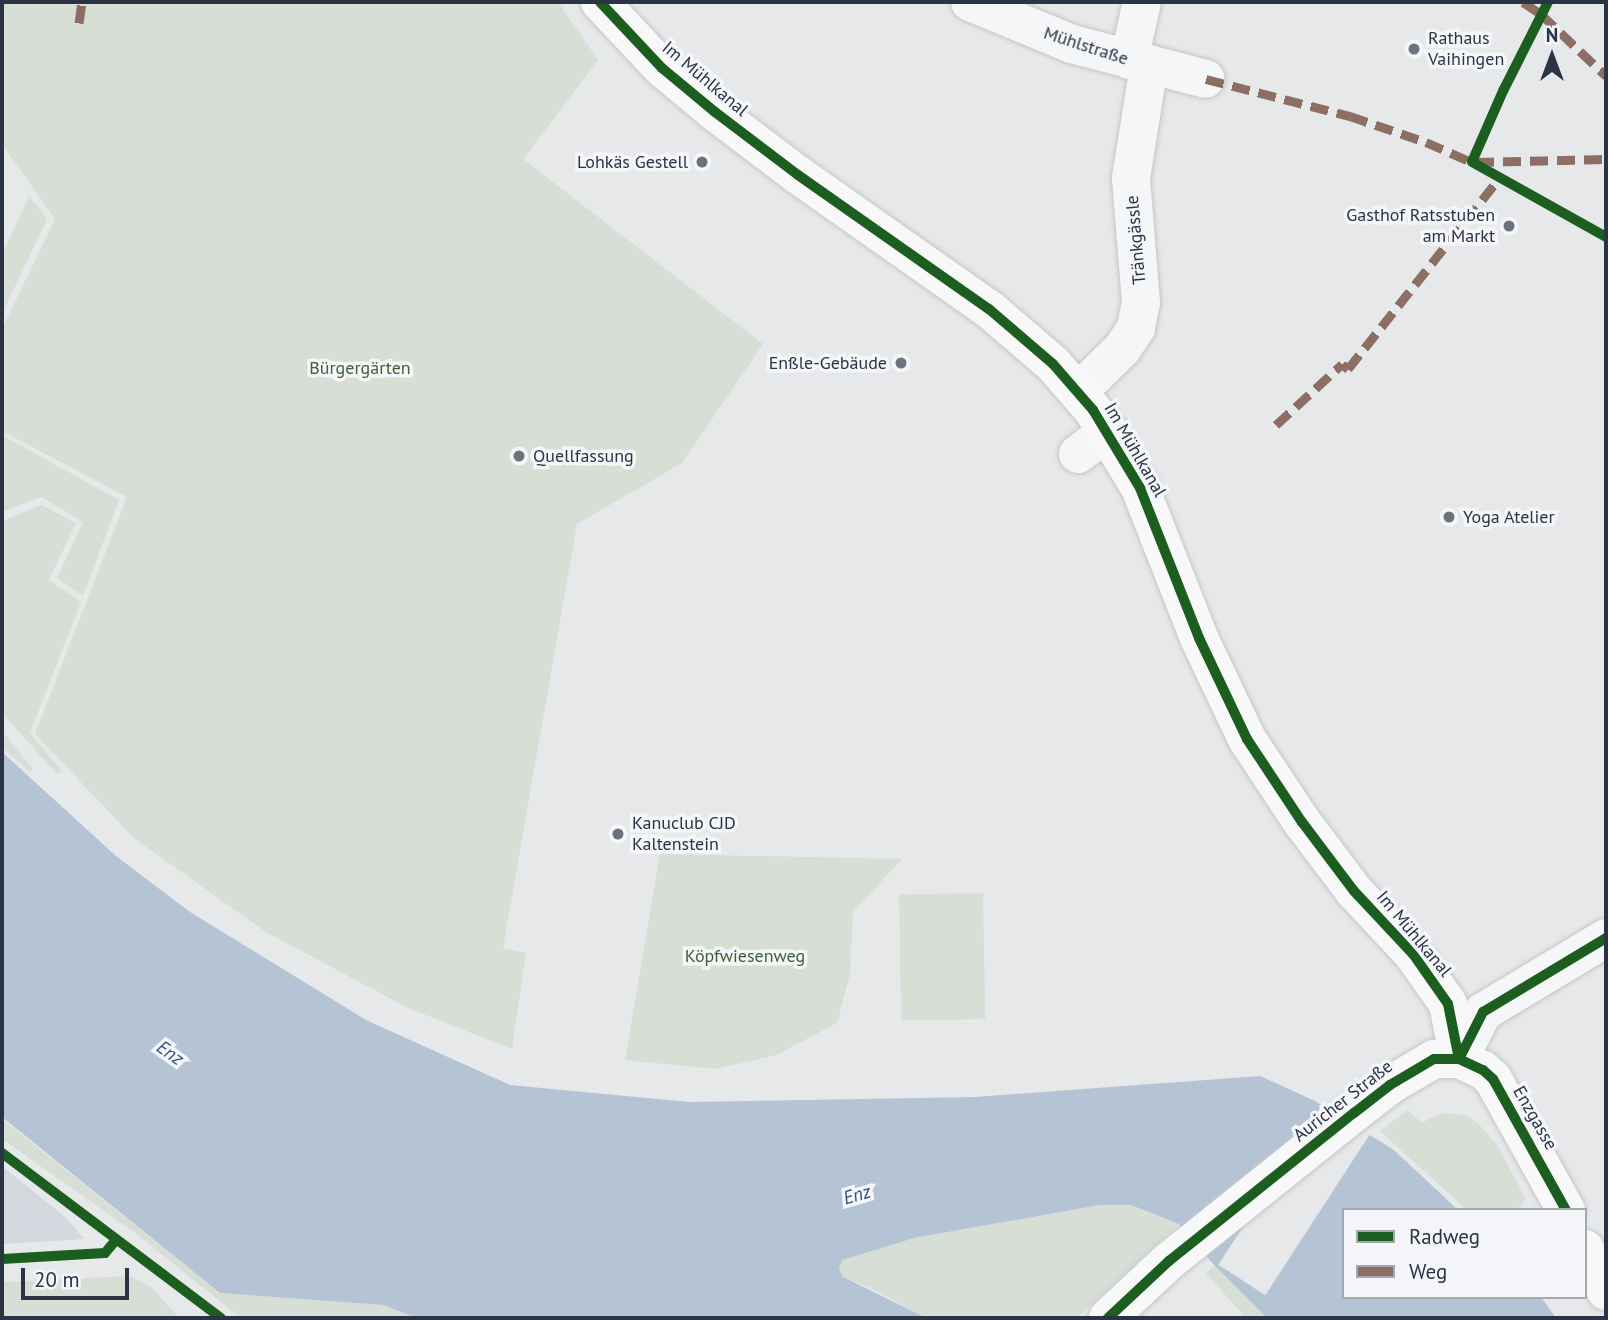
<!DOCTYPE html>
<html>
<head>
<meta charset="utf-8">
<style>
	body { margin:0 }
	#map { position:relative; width:1608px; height:1320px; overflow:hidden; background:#e6e8ea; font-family:"PT Sans",sans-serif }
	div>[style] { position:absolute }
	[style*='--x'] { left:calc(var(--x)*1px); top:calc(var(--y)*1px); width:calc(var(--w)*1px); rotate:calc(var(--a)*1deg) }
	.built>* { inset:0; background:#d4d7dd }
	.green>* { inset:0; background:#d6ded6; transform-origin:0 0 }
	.water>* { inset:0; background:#b4c4d5 }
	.pier>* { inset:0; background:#e6e8ea; transform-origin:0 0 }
	.roads { filter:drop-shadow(0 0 2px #c4c6c8) drop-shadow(0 0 2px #c4c6c8) }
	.street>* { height:38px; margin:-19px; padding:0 19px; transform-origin:19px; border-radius:19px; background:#f5f6f7 }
	.secondary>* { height:38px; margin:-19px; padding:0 19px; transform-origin:19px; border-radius:19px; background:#f8f8f8 }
	.quiet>* { height:9px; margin-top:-4.5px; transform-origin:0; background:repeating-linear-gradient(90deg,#8d6e63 0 18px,transparent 0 27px) }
	.cycleway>* { height:10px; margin:-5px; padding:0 5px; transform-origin:5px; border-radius:5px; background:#1b5e20 }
	.dots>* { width:19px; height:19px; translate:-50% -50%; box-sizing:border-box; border:4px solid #f4f6f9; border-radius:50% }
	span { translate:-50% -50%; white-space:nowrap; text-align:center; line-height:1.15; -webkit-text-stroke:7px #f4f6f9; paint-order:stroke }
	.poi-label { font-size:18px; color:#2b3445 }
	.left { translate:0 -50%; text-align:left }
	.right { translate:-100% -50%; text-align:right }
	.street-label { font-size:18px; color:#2b3445 }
	.park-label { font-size:18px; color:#3f6138 }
	.water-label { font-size:19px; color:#34527a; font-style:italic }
	.frame { position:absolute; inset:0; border:4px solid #2b3445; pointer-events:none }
	.legend { position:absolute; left:1342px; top:1208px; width:245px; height:91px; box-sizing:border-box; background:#f4f6f9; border:2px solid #a4a8b1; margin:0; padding:9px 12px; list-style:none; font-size:21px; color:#2b3445 }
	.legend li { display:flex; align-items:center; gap:14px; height:35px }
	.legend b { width:35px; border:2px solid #a4a8b1 }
	.north { position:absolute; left:1517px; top:21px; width:70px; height:70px; -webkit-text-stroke:5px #f4f6f9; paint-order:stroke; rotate:0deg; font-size:19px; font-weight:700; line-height:28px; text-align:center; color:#2b3445 }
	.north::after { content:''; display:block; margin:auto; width:24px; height:32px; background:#2b3445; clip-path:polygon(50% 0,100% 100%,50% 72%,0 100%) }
	.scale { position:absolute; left:21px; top:1268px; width:108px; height:32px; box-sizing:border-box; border:4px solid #2b3445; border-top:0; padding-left:9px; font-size:21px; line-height:24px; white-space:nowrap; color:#2b3445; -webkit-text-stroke:5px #f4f6f9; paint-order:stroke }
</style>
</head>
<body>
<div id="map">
	<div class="built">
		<div style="clip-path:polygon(2px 1166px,65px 1217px,84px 1239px,2px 1244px)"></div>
	</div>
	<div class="green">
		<div style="clip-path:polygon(2px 2px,558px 2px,598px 60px,523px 159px,763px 344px,682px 463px,577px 524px,503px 948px,526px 953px,512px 1049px,408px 1008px,266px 932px,135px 839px,35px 734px,127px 497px,2px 431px,2px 329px,55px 219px,2px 144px)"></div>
		<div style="clip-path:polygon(29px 196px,47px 219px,2px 314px,2px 255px)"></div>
		<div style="clip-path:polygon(2px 435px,119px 500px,83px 596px,57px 578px,83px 522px,41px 497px,2px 512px)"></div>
		<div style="clip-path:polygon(41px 505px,76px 523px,49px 580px,81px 602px,30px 733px,62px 771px,57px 774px,2px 713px,2px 521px)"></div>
		<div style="clip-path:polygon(2px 731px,33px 769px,30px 772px,2px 747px)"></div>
		<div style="clip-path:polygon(660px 854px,902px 859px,853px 912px,850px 974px,837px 1023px,776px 1055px,716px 1069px,625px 1060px)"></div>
		<div style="left:983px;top:893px;width:126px;height:84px;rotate:89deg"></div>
		<div style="clip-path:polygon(1408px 1110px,1422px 1123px,1440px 1113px,1465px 1115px,1477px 1122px,1497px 1145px,1526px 1199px,1516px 1210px,1467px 1210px,1380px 1131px)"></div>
		<div style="clip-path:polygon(2px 1119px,220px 1293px,383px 1305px,417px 1318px,241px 1318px,134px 1232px,2px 1139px)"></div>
		<div style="clip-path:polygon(1100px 1205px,1131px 1205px,1179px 1224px,1076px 1318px,927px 1318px,873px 1289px,842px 1277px,839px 1269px,842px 1260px,852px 1255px,914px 1238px)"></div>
		<div style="clip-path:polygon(1215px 1266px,1267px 1318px,1246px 1318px,1206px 1273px)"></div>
		<div style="clip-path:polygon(129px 1276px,150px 1286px,179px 1318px,2px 1318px,2px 1282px)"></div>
	</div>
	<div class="water">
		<div style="clip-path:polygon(2px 752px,116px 856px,190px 912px,366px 1020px,510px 1085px,689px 1102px,975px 1097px,1260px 1076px,1315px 1101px,1394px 1150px,1458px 1210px,1344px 1210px,1344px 1297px,1541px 1297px,1556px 1318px,1267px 1318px,1215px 1266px,1179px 1224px,1131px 1205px,1100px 1205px,914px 1238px,842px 1260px,839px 1269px,843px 1277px,927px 1318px,417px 1318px,383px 1305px,220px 1293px,2px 1117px)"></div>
	</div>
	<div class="pier">
		<div style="left:1324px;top:1102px;width:56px;height:194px;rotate:33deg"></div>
	</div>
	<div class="roads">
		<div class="street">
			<div style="--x:970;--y:2;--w:110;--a:22.4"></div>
			<div style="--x:1072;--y:44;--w:138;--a:14.6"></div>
			<div style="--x:1129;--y:60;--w:59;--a:-77.4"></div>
			<div style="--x:1078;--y:392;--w:62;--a:-44.3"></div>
			<div style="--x:1122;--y:349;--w:25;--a:-56"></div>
			<div style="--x:1136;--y:328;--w:25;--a:-79"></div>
			<div style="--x:1141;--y:303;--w:125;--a:-94.6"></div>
			<div style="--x:1131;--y:178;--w:113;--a:-80.9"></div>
			<div style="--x:1078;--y:454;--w:38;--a:-37"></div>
			<div style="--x:1459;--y:1059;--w:53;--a:-62.9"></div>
			<div style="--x:1483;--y:1012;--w:144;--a:-31"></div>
		</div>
		<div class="secondary">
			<div style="--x:600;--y:2;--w:91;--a:46.8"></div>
			<div style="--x:662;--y:68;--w:69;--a:39.7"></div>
			<div style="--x:715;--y:112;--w:104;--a:37.2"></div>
			<div style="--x:798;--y:175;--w:233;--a:35.1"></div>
			<div style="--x:989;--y:309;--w:84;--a:40.7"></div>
			<div style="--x:1053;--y:364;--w:61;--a:49"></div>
			<div style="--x:1093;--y:410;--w:91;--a:58.9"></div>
			<div style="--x:1140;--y:488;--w:161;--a:68.5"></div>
			<div style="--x:1199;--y:638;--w:112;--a:64.6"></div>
			<div style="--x:1247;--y:739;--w:100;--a:56.5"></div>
			<div style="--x:1302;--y:822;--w:86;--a:53"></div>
			<div style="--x:1354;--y:891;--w:86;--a:46.9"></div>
			<div style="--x:1413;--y:954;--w:61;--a:55"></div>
			<div style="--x:1448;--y:1004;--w:56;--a:78.7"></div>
			<div style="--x:1585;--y:1249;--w:47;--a:63.4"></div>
			<div style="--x:1108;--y:1318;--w:83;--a:-43.1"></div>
			<div style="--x:1169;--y:1261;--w:237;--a:-38.7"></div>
			<div style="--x:1354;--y:1113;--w:46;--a:-37.9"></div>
			<div style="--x:1390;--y:1085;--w:51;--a:-30.6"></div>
			<div style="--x:1434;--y:1059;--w:25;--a:0"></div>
			<div style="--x:1459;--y:1059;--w:26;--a:25"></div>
			<div style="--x:1483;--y:1070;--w:13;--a:42"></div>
			<div style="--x:1493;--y:1079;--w:150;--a:60.9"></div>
		</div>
	</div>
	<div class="quiet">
		<div style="--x:1523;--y:2;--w:22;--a:34"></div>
		<div style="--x:1541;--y:14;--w:90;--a:43.6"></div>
		<div style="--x:79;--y:23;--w:21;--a:-82"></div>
		<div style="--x:1206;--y:79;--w:149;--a:14.4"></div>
		<div style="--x:1350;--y:116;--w:80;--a:18.9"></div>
		<div style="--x:1426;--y:142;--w:55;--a:23.7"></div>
		<div style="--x:1476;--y:162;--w:130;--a:-1.3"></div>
		<div style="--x:1276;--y:425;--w:90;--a:-42.7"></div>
		<div style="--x:1342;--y:364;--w:8;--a:40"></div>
		<div style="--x:1348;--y:369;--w:246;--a:-51.6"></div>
	</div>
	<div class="cycleway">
		<div style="--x:600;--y:2;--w:91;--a:46.8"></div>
		<div style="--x:662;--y:68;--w:69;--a:39.7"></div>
		<div style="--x:715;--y:112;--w:104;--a:37.2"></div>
		<div style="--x:798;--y:175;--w:233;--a:35.1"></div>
		<div style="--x:989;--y:309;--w:84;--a:40.7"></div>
		<div style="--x:1053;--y:364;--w:61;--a:49"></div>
		<div style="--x:1093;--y:410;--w:91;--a:58.9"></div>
		<div style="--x:1140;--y:488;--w:161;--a:68.5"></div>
		<div style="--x:1199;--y:638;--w:112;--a:64.6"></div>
		<div style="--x:1247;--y:739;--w:100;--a:56.5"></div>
		<div style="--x:1302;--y:822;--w:86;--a:53"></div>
		<div style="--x:1354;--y:891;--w:86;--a:46.9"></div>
		<div style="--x:1413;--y:954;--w:61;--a:55"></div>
		<div style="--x:1448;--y:1004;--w:56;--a:78.7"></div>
		<div style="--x:1548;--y:2;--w:100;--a:116.8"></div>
		<div style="--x:1503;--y:91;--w:77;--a:113.6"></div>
		<div style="--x:1472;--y:162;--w:154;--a:29.2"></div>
		<div style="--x:1459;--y:1059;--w:53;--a:-62.9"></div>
		<div style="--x:1483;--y:1012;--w:144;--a:-31"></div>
		<div style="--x:2;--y:1153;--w:274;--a:37"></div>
		<div style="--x:2;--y:1259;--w:103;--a:-3.3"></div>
		<div style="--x:105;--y:1253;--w:17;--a:-50"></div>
		<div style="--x:1108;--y:1318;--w:83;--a:-43.1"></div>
		<div style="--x:1169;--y:1261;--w:237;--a:-38.7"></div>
		<div style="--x:1354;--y:1113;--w:46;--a:-37.9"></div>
		<div style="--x:1390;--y:1085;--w:51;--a:-30.6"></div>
		<div style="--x:1434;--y:1059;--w:25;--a:0"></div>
		<div style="--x:1459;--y:1059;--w:26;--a:25"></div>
		<div style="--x:1483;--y:1070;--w:13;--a:42"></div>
		<div style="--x:1493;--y:1079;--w:150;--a:60.9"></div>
	</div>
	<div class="dots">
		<div style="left:1414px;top:49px;background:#6c737f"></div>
		<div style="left:702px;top:162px;background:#6c737f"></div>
		<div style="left:1509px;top:226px;background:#6c737f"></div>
		<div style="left:901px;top:363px;background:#6c737f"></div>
		<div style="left:519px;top:456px;background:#6c737f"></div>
		<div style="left:1449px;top:517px;background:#6c737f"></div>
		<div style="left:618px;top:834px;background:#6c737f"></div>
	</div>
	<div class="poi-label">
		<span class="left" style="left:1428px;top:49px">Rathaus<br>Vaihingen</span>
		<span class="right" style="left:688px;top:162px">Lohkäs Gestell</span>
		<span class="right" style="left:1495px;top:226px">Gasthof Ratsstuben<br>am Markt</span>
		<span class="right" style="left:887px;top:363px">Enßle-Gebäude</span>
		<span class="left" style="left:533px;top:456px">Quellfassung</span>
		<span class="left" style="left:1463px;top:517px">Yoga Atelier</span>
		<span class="left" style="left:632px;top:834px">Kanuclub CJD<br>Kaltenstein</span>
	</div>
	<div class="street-label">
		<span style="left:1086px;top:46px;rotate:18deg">Mühlstraße</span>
		<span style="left:705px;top:79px;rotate:40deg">Im Mühlkanal</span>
		<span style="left:1136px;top:240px;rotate:-95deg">Tränkgässle</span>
		<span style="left:1135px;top:450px;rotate:60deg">Im Mühlkanal</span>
		<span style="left:1414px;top:934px;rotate:50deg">Im Mühlkanal</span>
		<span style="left:1343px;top:1101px;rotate:-38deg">Auricher Straße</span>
		<span style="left:1535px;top:1118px;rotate:60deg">Enzgasse</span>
	</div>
	<div class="park-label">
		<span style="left:360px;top:368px">Bürgergärten</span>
		<span style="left:745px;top:956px">Köpfwiesenweg</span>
	</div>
	<div class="water-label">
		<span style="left:170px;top:1053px;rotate:35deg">Enz</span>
		<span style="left:857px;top:1195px;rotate:-17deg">Enz</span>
	</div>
	<div class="frame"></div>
	<ul class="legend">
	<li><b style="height:9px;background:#1b5e20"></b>Radweg</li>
	<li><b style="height:9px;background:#8d6e63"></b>Weg</li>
	</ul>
	<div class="north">N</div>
	<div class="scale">20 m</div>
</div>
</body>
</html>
